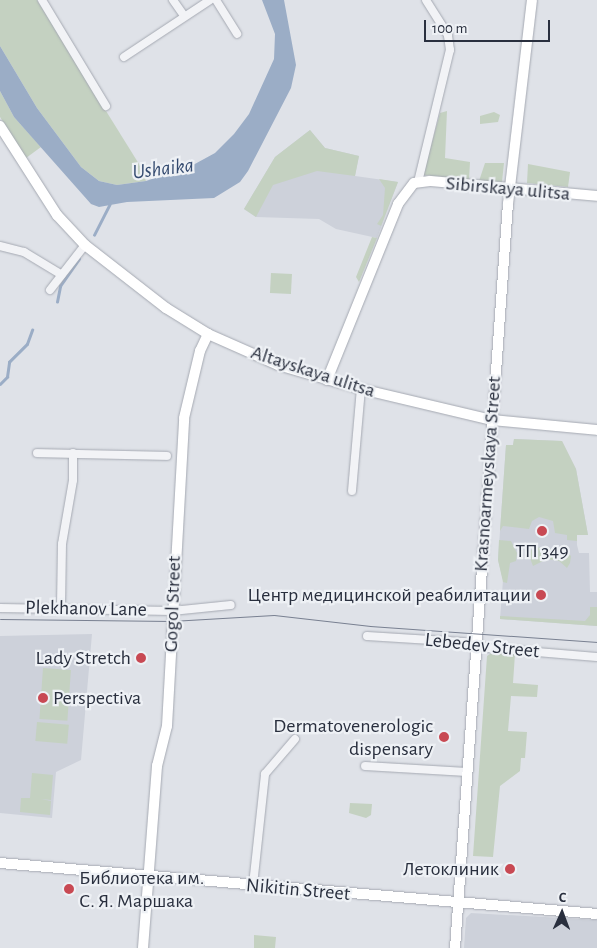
<!DOCTYPE html>
<html>
<head>
<meta charset="utf-8">
<style>
	body { margin:0 }
	#map { position:relative; width:597px; height:948px; overflow:hidden; background:#dfe2e8; font-family:"Alegreya Sans",sans-serif }
	div>[style] { position:absolute }
	[style*='--x'] { left:calc(var(--x)*1px); top:calc(var(--y)*1px); width:calc(var(--w)*1px); rotate:calc(var(--a)*1deg) }
	.built>* { inset:0; background:#cdd1da }
	.green>* { inset:0; background:#c4d1c1; transform-origin:0 0 }
	.water>* { inset:0; background:#9badc6 }
	.stream>* { height:2.5px; margin:-1.25px; padding:0 1.25px; transform-origin:1.25px; border-radius:1.25px; background:#9badc6 }
	.roads { filter:drop-shadow(0 0 1px #a5a9b2) drop-shadow(0 0 1px #a5a9b2) }
	.street>* { height:8px; margin:-4px; padding:0 4px; transform-origin:4px; border-radius:4px; background:#f2f3f6 }
	.secondary>* { height:10px; margin:-5px; padding:0 5px; transform-origin:5px; border-radius:5px; background:#fff }
	.tram>* { height:1px; margin:-0.5px; padding:0 0.5px; transform-origin:0.5px; border-radius:0.5px; background:#798091 }
	.dots>* { width:14px; height:14px; translate:-50% -50%; box-sizing:border-box; border:2px solid #eef1f5; border-radius:50% }
	span { translate:-50% -50%; white-space:nowrap; text-align:center; line-height:1.15; -webkit-text-stroke:4.5px #eef1f5; paint-order:stroke }
	.street-label { font-size:20px; color:#292f3e }
	.poi-label { font-size:20px; color:#292f3e }
	.right { translate:-100% -50%; text-align:right }
	.left { translate:0 -50%; text-align:left }
	.water-label { font-size:21px; color:#354b70; font-style:italic }
	.north { position:absolute; left:537px; top:888px; width:50px; height:50px; -webkit-text-stroke:4px #eef1f5; paint-order:stroke; rotate:2deg; font-size:14px; font-weight:700; line-height:20px; text-align:center; color:#292f3e }
	.north::after { content:''; display:block; margin:auto; width:18px; height:22px; background:#292f3e; clip-path:polygon(50% 0,100% 100%,50% 72%,0 100%) }
	.scale { position:absolute; left:424px; top:20px; width:126px; height:22px; box-sizing:border-box; border:2px solid #292f3e; border-top:0; padding-left:6px; font-size:15px; line-height:18px; white-space:nowrap; color:#292f3e; -webkit-text-stroke:4px #eef1f5; paint-order:stroke }
</style>
</head>
<body>
<div id="map">
	<div class="built">
		<div style="clip-path:polygon(310px 130px,325px 148px,359px 156px,355px 176px,398px 182px,377px 238px,336px 229px,319px 219px,256px 217px,244px 209px,275px 157px)"></div>
		<div style="clip-path:polygon(514px 439px,562px 441px,576px 469px,588px 535px,577px 535px,577px 545px,579px 553px,589px 553px,590px 592px,597px 592px,597px 626px,500px 619px,503px 580px,498px 560px,500px 531px,506px 445px,513px 445px)"></div>
		<div style="clip-path:polygon(92px 634px,81px 760px,56px 772px,52px 818px,0 813px,0 636px)"></div>
		<div style="clip-path:polygon(471px 913px,597px 920px,597px 948px,464px 948px,466px 918px)"></div>
	</div>
	<div class="green">
		<div style="clip-path:polygon(0 0,37px 0,139px 164px,146px 181px,117px 185px,99px 181px,81px 167px,37px 108px,0 46px)"></div>
		<div style="clip-path:polygon(0 91px,14px 117px,41px 147px,26px 158px,0 117px)"></div>
		<div style="clip-path:polygon(447px 111px,445px 158px,470px 162px,469px 180px,423px 175px,440px 113px)"></div>
		<div style="clip-path:polygon(494px 112px,500px 115px,498px 122px,480px 124px,480px 116px)"></div>
		<div style="clip-path:polygon(310px 130px,325px 148px,359px 156px,355px 176px,317px 171px,273px 185px,256px 217px,244px 209px,275px 157px)"></div>
		<div style="clip-path:polygon(485px 163px,504px 163px,502px 182px,479px 181px)"></div>
		<div style="clip-path:polygon(528px 164px,570px 172px,568px 187px,527px 183px)"></div>
		<div style="clip-path:polygon(379px 179px,398px 182px,381px 226px,377px 224px,383px 215px,385px 188px)"></div>
		<div style="clip-path:polygon(372px 237px,377px 238px,359px 282px,356px 277px)"></div>
		<div style="left:271px;top:273px;width:21px;height:20px;rotate:3deg"></div>
		<div style="clip-path:polygon(514px 439px,562px 441px,576px 469px,588px 535px,577px 535px,577px 541px,567px 540px,567px 535px,555px 533px,553px 521px,539px 517px,532px 521px,529px 529px,503px 526px,500px 531px,506px 445px,513px 445px)"></div>
		<div style="clip-path:polygon(499px 540px,511px 541px,517px 553px,516px 561px,510px 563px,507px 583px,503px 582px,498px 560px)"></div>
		<div style="clip-path:polygon(535px 547px,566px 551px,571px 556px,570px 563px,567px 568px,559px 561px,547px 559px,533px 566px,528px 553px)"></div>
		<div style="clip-path:polygon(590px 607px,597px 607px,597px 626px,500px 619px,500px 616px,585px 621px,590px 615px)"></div>
		<div style="clip-path:polygon(493px 652px,515px 654px,513px 683px,538px 685px,537px 697px,511px 696px,508px 731px,527px 732px,525px 758px,521px 758px,520px 771px,500px 786px,493px 857px,473px 856px,487px 656px)"></div>
		<div style="left:43px;top:668px;width:28px;height:51px;rotate:4deg"></div>
		<div style="left:37px;top:722px;width:32px;height:19px;rotate:5deg"></div>
		<div style="clip-path:polygon(32px 773px,53px 775px,51px 800px,41px 799px,51px 801px,50px 815px,20px 812px,21px 798px,30px 798px)"></div>
		<div style="clip-path:polygon(350px 803px,372px 804px,371px 815px,366px 818px,349px 813px)"></div>
		<div style="clip-path:polygon(254px 935px,276px 937px,275px 948px,254px 948px)"></div>
	</div>
	<div class="water">
		<div style="clip-path:polygon(262px 0,284px 0,296px 65px,291px 88px,248px 171px,240px 182px,214px 198px,127px 202px,99px 207px,91px 204px,14px 117px,0 91px,0 46px,37px 108px,81px 167px,99px 181px,117px 185px,146px 181px,193px 165px,215px 153px,234px 134px,249px 114px,274px 59px,275px 34px)"></div>
	</div>
	<div class="stream">
		<div style="--x:94;--y:235;--w:34;--a:-63"></div>
		<div style="--x:57;--y:302;--w:16;--a:-79"></div>
		<div style="--x:60;--y:286;--w:33;--a:-55"></div>
		<div style="--x:0;--y:384;--w:10;--a:-45"></div>
		<div style="--x:7;--y:377;--w:15;--a:-82"></div>
		<div style="--x:9;--y:362;--w:25;--a:-45"></div>
		<div style="--x:27;--y:344;--w:15;--a:-70"></div>
	</div>
	<div class="roads">
		<div class="street">
			<div style="--x:42;--y:0;--w:124;--a:58.9"></div>
			<div style="--x:173;--y:0;--w:19;--a:55"></div>
			<div style="--x:216;--y:0;--w:40;--a:58"></div>
			<div style="--x:124;--y:57;--w:103;--a:-33.5"></div>
			<div style="--x:418;--y:182;--w:136;--a:-76.4"></div>
			<div style="--x:450;--y:50;--w:15;--a:-98"></div>
			<div style="--x:448;--y:35;--w:41;--a:-122.2"></div>
			<div style="--x:0;--y:246;--w:25;--a:14"></div>
			<div style="--x:24;--y:252;--w:44;--a:31.2"></div>
			<div style="--x:50;--y:290;--w:57;--a:-52.1"></div>
			<div style="--x:37;--y:453;--w:130;--a:1.3"></div>
			<div style="--x:352;--y:491;--w:102;--a:-85"></div>
			<div style="--x:61;--y:607;--w:63;--a:-89.1"></div>
			<div style="--x:62;--y:544;--w:65;--a:-80.2"></div>
			<div style="--x:73;--y:480;--w:27;--a:-90"></div>
			<div style="--x:0;--y:608;--w:172;--a:1"></div>
			<div style="--x:172;--y:611;--w:59;--a:-5.8"></div>
			<div style="--x:367;--y:636;--w:96;--a:3.6"></div>
			<div style="--x:463;--y:642;--w:27;--a:13"></div>
			<div style="--x:489;--y:648;--w:108;--a:4.8"></div>
			<div style="--x:365;--y:766;--w:102;--a:3.4"></div>
			<div style="--x:253;--y:885;--w:112;--a:-83.8"></div>
			<div style="--x:265;--y:774;--w:46;--a:-49.4"></div>
		</div>
		<div class="secondary">
			<div style="--x:0;--y:126;--w:106;--a:57.4"></div>
			<div style="--x:57;--y:215;--w:41;--a:47"></div>
			<div style="--x:85;--y:245;--w:103;--a:37.9"></div>
			<div style="--x:166;--y:308;--w:49;--a:31.8"></div>
			<div style="--x:208;--y:334;--w:77;--a:23.9"></div>
			<div style="--x:278;--y:365;--w:86;--a:16.1"></div>
			<div style="--x:361;--y:389;--w:135;--a:13.3"></div>
			<div style="--x:492;--y:420;--w:105;--a:5.4"></div>
			<div style="--x:327;--y:380;--w:190;--a:-68"></div>
			<div style="--x:398;--y:204;--w:26;--a:-53"></div>
			<div style="--x:414;--y:183;--w:16;--a:-7"></div>
			<div style="--x:430;--y:181;--w:168;--a:5.1"></div>
			<div style="--x:0;--y:863;--w:599;--a:4.88"></div>
			<div style="--x:143;--y:948;--w:183;--a:-85.6"></div>
			<div style="--x:157;--y:766;--w:41;--a:-76"></div>
			<div style="--x:167;--y:726;--w:308;--a:-86.8"></div>
			<div style="--x:184;--y:418;--w:69;--a:-76.6"></div>
			<div style="--x:200;--y:351;--w:19;--a:-65"></div>
			<div style="--x:455;--y:948;--w:746;--a:-85.93"></div>
			<div style="--x:508;--y:204;--w:205;--a:-83.3"></div>
		</div>
	</div>
	<div class="tram">
		<div style="--x:0;--y:619;--w:171;--a:0.7"></div>
		<div style="--x:171;--y:621;--w:103;--a:-3.3"></div>
		<div style="--x:274;--y:615;--w:97;--a:6.5"></div>
		<div style="--x:370;--y:626;--w:228;--a:4"></div>
	</div>
	<div class="dots">
		<div style="left:542px;top:531px;background:#c84953"></div>
		<div style="left:541px;top:595px;background:#c84953"></div>
		<div style="left:141px;top:658px;background:#c84953"></div>
		<div style="left:43px;top:698px;background:#c84953"></div>
		<div style="left:444px;top:737px;background:#c84953"></div>
		<div style="left:510px;top:869px;background:#c84953"></div>
		<div style="left:69px;top:889px;background:#c84953"></div>
	</div>
	<div class="street-label">
		<span style="left:508px;top:189px;rotate:5deg">Sibirskaya ulitsa</span>
		<span style="left:313px;top:372px;rotate:18deg">Altayskaya ulitsa</span>
		<span style="left:488px;top:474px;rotate:-86deg">Krasnoarmeyskaya Street</span>
		<span style="left:173px;top:604px;rotate:-88deg">Gogol Street</span>
		<span style="left:86px;top:609px;rotate:1deg">Plekhanov Lane</span>
		<span style="left:482px;top:646px;rotate:6deg">Lebedev Street</span>
		<span style="left:298px;top:890px;rotate:5deg">Nikitin Street</span>
	</div>
	<div class="poi-label">
		<span style="left:542px;top:551px">ТП 349</span>
		<span class="right" style="left:531px;top:595px">Центр медицинской реабилитации</span>
		<span class="right" style="left:131px;top:658px">Lady Stretch</span>
		<span class="left" style="left:53px;top:698px">Perspectiva</span>
		<span class="right" style="left:433px;top:738px">Dermatovenerologic<br>dispensary</span>
		<span class="right" style="left:499px;top:869px">Летоклиник</span>
		<span class="left" style="left:79px;top:890px">Библиотека им.<br>С. Я. Маршака</span>
	</div>
	<div class="water-label">
		<span style="left:163px;top:169px;rotate:-7deg">Ushaika</span>
	</div>
	<div class="north">С</div>
	<div class="scale">100 m</div>
</div>
</body>
</html>
